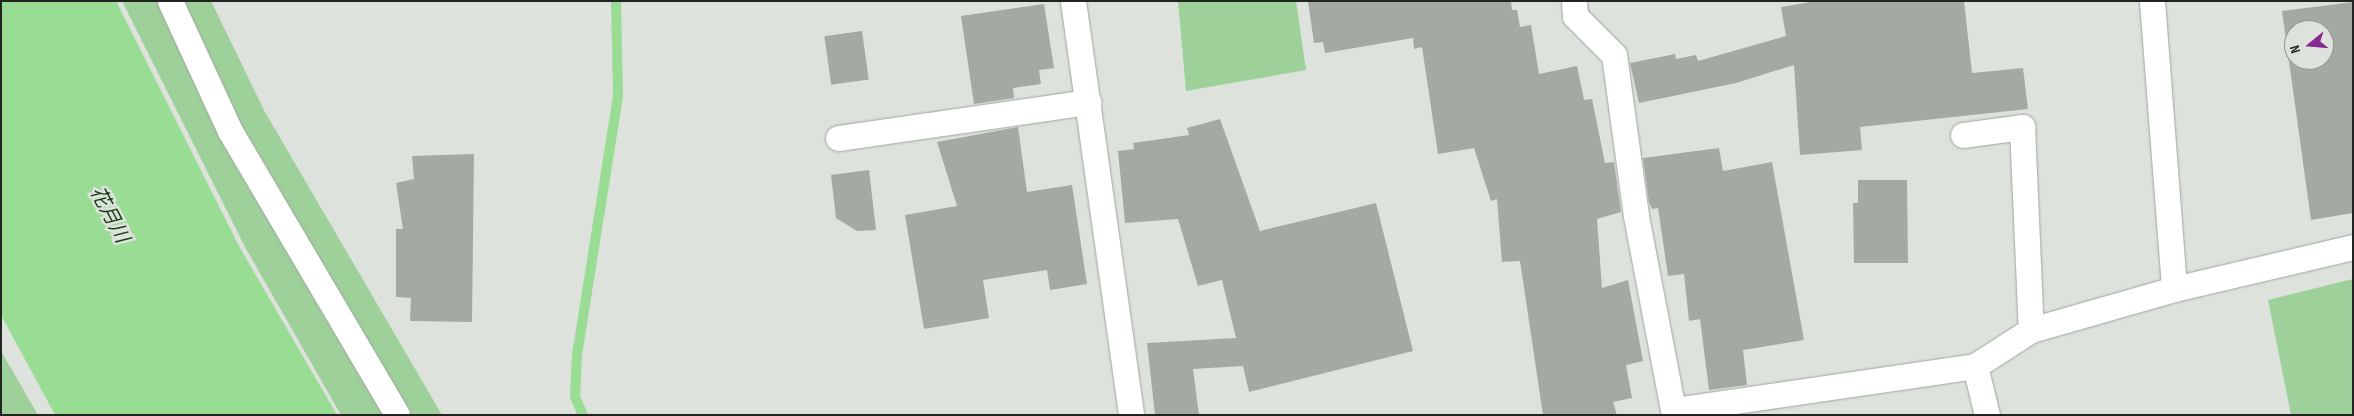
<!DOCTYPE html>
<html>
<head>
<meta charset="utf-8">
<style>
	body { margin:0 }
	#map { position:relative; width:2354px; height:416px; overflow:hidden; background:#dee2dd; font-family:"Sofia Sans Condensed","Noto Sans JP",sans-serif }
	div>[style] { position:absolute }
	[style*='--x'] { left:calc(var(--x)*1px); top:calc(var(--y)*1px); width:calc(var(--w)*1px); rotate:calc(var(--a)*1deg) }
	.green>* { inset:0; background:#9ed09a }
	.water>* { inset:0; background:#99dc94 }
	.stream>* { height:10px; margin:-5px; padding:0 5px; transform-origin:5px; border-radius:5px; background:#99dc94 }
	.building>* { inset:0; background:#a5a9a4; transform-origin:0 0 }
	.roads { filter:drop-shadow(0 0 1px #a1a6a1) drop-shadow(0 0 1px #a1a6a1) }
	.minor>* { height:25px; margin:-12.5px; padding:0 12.5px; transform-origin:12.5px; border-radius:12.5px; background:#fff }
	span { translate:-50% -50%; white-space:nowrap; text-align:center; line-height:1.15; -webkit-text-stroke:5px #dee2dd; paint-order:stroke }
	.water-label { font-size:20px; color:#124011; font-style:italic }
	.frame { position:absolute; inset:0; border:2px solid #222422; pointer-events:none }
	.north { position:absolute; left:2284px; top:20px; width:50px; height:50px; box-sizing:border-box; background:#dee2dd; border:1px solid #939692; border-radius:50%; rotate:253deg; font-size:14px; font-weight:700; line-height:20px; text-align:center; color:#222422 }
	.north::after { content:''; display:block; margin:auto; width:18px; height:22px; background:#872993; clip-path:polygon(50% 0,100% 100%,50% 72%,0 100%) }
</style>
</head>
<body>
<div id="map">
	<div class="green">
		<div style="clip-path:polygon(122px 1px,211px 1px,265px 112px,442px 415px,341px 415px,245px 247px)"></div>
		<div style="clip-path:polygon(1178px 1px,1296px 1px,1306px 70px,1186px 91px)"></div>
		<div style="clip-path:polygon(2353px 279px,2353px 415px,2291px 415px,2268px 300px)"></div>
		<div style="clip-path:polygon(1px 351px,38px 415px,1px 415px)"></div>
	</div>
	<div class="water">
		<div style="clip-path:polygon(1px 1px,116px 1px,240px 248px,337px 415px,55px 415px,1px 315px)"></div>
	</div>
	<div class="stream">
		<div style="--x:583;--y:415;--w:20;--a:-114"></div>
		<div style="--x:575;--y:397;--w:42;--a:-87.3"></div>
		<div style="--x:577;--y:355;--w:262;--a:-81"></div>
		<div style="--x:618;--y:96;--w:95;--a:-91.2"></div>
	</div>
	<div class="building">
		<div style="clip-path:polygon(1308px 1px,1511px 1px,1512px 10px,1517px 10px,1520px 27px,1531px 25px,1539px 74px,1577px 66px,1584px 100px,1592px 99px,1605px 163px,1614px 162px,1621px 212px,1597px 219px,1602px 288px,1628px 280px,1643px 361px,1626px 365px,1632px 398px,1613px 402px,1617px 415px,1543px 415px,1520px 261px,1502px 262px,1497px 199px,1491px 201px,1474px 148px,1438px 154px,1422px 47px,1414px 49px,1413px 38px,1325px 53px,1323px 42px,1314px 43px)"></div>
		<div style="clip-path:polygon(1817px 1px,1964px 1px,1972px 73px,2023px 68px,2028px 109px,1860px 127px,1862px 150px,1800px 155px,1794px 65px,1736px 83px,1639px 103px,1630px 63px,1675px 54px,1676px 59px,1696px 55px,1698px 61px,1786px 36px,1781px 7px)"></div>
		<div style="clip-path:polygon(evenodd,2353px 2px,2353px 213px,2311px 220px,2282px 11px,2353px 2px,2294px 30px,2324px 30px,2324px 60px,2294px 60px,2294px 30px)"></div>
		<div style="clip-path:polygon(1044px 4px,1054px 68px,1039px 70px,1041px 84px,1013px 88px,1014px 98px,974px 104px,961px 16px)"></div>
		<div style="left:862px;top:31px;width:49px;height:38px;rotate:82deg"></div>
		<div style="clip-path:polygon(1220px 119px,1260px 231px,1376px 203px,1413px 351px,1249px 392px,1243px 366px,1193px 369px,1199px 415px,1155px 415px,1147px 343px,1236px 338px,1222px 280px,1198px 286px,1178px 219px,1125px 223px,1118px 151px,1134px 149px,1133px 143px,1189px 135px,1187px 128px)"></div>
		<div style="clip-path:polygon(1018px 127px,1027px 192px,1072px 185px,1087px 284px,1050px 290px,1047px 270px,983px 280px,989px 318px,924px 329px,905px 215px,957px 206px,937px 142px)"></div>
		<div style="clip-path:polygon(1719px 148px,1723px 171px,1772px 162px,1804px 340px,1743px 350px,1747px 385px,1709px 390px,1700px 319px,1689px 321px,1684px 274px,1668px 276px,1658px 208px,1652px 209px,1649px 203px,1643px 158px)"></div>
		<div style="clip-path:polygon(474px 154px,472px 322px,410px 321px,411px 298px,396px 297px,396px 229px,403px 229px,396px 183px,414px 179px,412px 156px)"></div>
		<div style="clip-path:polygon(869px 170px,876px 230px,857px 231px,836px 218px,831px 175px)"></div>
		<div style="clip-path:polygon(1858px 180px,1907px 180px,1908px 263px,1854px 263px,1853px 203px,1858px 203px)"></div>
	</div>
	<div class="roads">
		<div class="minor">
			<div style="--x:170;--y:1;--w:143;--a:65.2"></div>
			<div style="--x:230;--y:131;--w:329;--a:59.5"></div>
			<div style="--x:1073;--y:1;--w:418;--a:82"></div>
			<div style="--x:1574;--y:1;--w:15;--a:86"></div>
			<div style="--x:1575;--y:16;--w:55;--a:45"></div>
			<div style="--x:1614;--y:55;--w:162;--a:82.2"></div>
			<div style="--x:1636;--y:216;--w:203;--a:79.2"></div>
			<div style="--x:2152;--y:1;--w:289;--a:85.6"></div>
			<div style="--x:1963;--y:135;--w:60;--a:-7.7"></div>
			<div style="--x:2022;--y:127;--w:203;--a:87.5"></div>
			<div style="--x:838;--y:138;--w:253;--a:-8.2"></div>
			<div style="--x:1975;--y:366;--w:50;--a:76.2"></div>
			<div style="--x:1674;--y:410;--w:304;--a:-8.3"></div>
			<div style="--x:1975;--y:366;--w:67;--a:-32.7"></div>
			<div style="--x:2031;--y:330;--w:149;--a:-16"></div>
			<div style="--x:2174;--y:289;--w:184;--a:-13.2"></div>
		</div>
	</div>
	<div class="water-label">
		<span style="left:109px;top:215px;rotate:62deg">花月川</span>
	</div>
	<div class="frame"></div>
	<div class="north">N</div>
</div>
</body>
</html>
